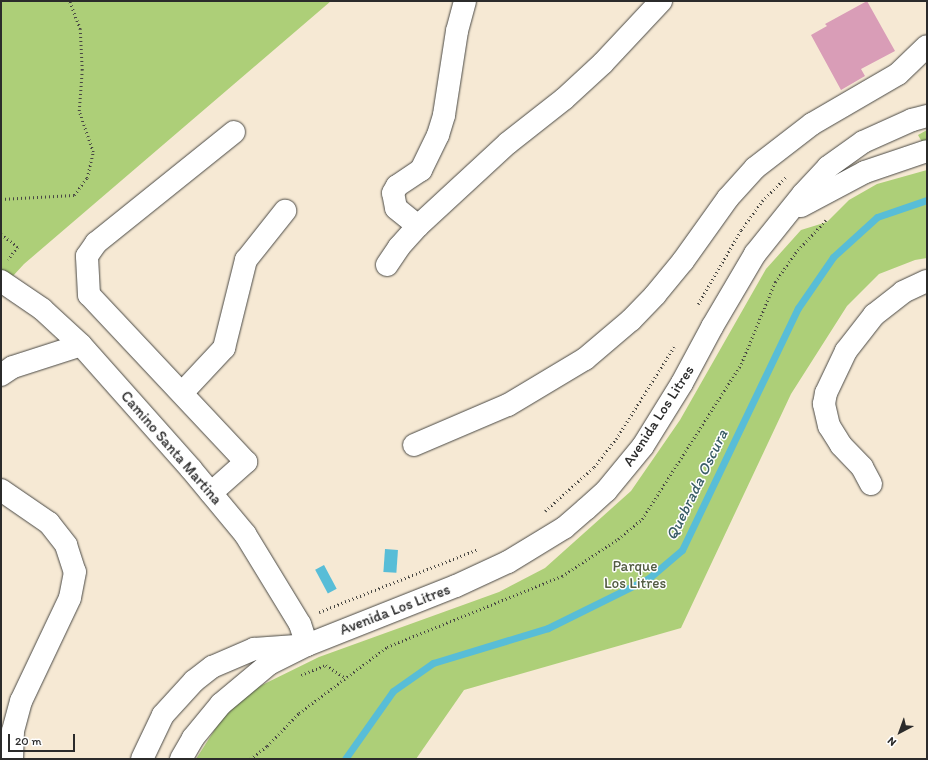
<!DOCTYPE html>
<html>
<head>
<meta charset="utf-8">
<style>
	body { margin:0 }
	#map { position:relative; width:928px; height:760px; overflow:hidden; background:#f6e9d4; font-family:Itim,sans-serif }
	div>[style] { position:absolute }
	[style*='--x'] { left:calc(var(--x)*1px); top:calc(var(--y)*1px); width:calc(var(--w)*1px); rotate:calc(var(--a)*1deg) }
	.green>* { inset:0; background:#adcf78 }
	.water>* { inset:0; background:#58bdd7; transform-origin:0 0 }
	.stream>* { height:7px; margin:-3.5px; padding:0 3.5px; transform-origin:3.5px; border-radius:3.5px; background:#58bdd7 }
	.building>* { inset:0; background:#d99db7 }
	.path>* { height:2.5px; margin-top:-1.25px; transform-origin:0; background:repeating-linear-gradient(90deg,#494844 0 1px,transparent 0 4px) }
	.roads { filter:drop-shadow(0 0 1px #494844) drop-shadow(0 0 1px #494844) }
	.minor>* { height:22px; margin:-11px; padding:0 11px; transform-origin:11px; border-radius:11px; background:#fff }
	span { translate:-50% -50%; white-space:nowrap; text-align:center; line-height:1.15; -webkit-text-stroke:3px #fff; paint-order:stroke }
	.street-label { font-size:15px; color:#2b2b2b }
	.park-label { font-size:15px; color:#525c42 }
	.water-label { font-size:16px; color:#3b5e67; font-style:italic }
	.frame { position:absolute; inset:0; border:2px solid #2b2b2b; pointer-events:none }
	.north { position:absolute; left:880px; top:712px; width:40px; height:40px; -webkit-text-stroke:3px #fff; paint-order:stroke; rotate:221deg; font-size:11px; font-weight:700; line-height:16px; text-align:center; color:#2b2b2b }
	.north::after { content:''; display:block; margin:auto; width:14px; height:18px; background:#2b2b2b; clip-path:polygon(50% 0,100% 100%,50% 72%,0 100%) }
	.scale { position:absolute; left:8px; top:734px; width:67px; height:18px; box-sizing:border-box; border:2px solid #2b2b2b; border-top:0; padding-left:5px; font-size:12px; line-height:14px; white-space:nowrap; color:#2b2b2b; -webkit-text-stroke:3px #fff; paint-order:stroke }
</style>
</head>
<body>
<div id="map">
	<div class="green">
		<div style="clip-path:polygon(1px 1px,331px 1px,24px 264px,1px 289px)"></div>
		<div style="clip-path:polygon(927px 130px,927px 143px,922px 142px,918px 135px)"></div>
		<div style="clip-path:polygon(927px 170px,927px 258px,915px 260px,879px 274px,847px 306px,791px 394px,681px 628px,464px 690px,416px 759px,196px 759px,219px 723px,231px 709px,260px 686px,319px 657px,499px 592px,545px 568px,631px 491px,680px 420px,766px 269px,801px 230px,827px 222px,849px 200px,877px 184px)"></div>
	</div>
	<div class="water">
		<div style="left:385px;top:549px;width:13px;height:23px;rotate:4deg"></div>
		<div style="left:324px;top:565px;width:27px;height:10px;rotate:62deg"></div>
	</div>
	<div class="stream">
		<div style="--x:345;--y:759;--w:83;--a:-54.8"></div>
		<div style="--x:393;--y:691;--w:49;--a:-35"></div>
		<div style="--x:433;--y:663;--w:120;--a:-16.9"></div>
		<div style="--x:548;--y:628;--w:113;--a:-26.3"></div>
		<div style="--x:649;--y:578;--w:43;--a:-40.3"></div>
		<div style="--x:682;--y:550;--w:268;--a:-64.4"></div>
		<div style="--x:798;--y:308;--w:62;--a:-55.5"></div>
		<div style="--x:833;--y:257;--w:59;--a:-42.3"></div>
		<div style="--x:877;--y:217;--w:53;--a:-18.8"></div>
	</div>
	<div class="building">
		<div style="clip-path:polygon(867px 1px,895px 51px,861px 69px,865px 76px,841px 90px,811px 35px,827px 26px,825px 24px)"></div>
	</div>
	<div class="path">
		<div style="--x:1;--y:199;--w:73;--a:-3.1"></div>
		<div style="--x:74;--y:195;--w:21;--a:-53"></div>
		<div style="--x:87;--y:178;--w:27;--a:-77"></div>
		<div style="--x:93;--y:152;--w:43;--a:-108.9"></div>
		<div style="--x:79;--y:111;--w:41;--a:-85.8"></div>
		<div style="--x:82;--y:70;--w:41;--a:-92.8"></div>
		<div style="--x:80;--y:29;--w:30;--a:-111"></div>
		<div style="--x:1;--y:234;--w:21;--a:37"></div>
		<div style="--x:18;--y:247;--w:16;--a:128"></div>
		<div style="--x:698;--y:304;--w:86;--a:-59.8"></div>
		<div style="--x:741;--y:230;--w:36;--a:-54"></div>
		<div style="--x:762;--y:201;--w:34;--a:-45"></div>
		<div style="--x:545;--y:511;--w:66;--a:-41.9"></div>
		<div style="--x:594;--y:467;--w:36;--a:-52"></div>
		<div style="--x:616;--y:439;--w:109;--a:-57.8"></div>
		<div style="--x:319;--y:612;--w:171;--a:-21.6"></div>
		<div style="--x:301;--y:675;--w:27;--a:-22"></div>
		<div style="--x:326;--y:665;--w:22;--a:34"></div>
		<div style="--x:250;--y:759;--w:21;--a:-37"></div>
		<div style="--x:267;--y:746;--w:46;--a:-45.9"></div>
		<div style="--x:299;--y:713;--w:110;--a:-36.9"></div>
		<div style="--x:387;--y:647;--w:189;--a:-22.1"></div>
		<div style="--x:562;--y:576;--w:67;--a:-33.5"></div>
		<div style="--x:618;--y:539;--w:31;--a:-40"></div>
		<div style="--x:642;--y:519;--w:184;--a:-57.4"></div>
		<div style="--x:741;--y:364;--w:89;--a:-67.5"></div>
		<div style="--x:775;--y:282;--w:35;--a:-55"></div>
		<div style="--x:795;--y:253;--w:45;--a:-46.8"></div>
	</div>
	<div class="roads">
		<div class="minor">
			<div style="--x:801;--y:206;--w:72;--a:-28"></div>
			<div style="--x:865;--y:172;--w:65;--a:-18.7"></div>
			<div style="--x:418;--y:226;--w:28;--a:-141"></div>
			<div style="--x:396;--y:208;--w:15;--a:-101"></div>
			<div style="--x:393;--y:193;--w:8;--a:-60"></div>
			<div style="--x:397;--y:186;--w:29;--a:-34"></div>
			<div style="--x:421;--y:170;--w:39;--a:-64"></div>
			<div style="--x:438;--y:135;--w:21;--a:-73"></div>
			<div style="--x:444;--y:115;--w:85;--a:-81.2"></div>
			<div style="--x:457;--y:31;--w:31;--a:-75"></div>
			<div style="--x:387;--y:265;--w:22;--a:-56"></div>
			<div style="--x:399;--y:247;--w:28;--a:-48"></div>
			<div style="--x:418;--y:226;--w:122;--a:-42.7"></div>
			<div style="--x:508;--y:143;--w:71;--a:-38.2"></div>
			<div style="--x:564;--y:99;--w:53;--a:-42.7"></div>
			<div style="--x:603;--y:63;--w:85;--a:-46.9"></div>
			<div style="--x:1;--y:281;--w:50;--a:34.3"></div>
			<div style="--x:42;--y:309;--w:53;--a:42.7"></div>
			<div style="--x:81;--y:345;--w:166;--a:48.4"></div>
			<div style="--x:191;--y:469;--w:85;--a:50.3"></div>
			<div style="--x:245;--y:534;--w:105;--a:58.6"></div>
			<div style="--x:300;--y:624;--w:22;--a:72"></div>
			<div style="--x:1;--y:375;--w:14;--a:-34"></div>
			<div style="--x:13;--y:367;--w:71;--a:-17.9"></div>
			<div style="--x:182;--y:393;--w:62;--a:-47"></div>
			<div style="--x:224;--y:348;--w:91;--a:-76"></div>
			<div style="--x:246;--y:260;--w:63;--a:-51.5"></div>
			<div style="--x:414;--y:445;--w:102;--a:-23.1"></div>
			<div style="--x:508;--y:405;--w:90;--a:-30.9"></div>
			<div style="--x:585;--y:359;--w:60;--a:-40.3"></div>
			<div style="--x:631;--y:320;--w:35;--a:-46"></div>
			<div style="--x:655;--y:295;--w:44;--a:-50.5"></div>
			<div style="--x:683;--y:261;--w:77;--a:-54.5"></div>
			<div style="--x:728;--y:198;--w:40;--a:-48"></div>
			<div style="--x:755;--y:168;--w:72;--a:-37.7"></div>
			<div style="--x:812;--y:124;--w:99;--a:-30.2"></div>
			<div style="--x:898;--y:74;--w:40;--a:-44"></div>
			<div style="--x:871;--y:484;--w:19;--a:-118"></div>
			<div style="--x:862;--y:467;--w:30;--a:-134"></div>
			<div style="--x:841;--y:445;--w:22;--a:-122"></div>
			<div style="--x:829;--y:426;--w:23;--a:-103"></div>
			<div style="--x:824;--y:404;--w:11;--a:-80"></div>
			<div style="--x:826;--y:393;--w:47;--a:-64.5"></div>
			<div style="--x:846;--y:351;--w:46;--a:-52.1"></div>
			<div style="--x:874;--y:315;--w:37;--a:-38"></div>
			<div style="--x:903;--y:292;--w:26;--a:-25"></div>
			<div style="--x:1;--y:490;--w:58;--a:34.5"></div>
			<div style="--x:49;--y:523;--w:28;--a:52"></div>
			<div style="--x:66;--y:545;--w:28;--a:72"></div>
			<div style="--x:75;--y:572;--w:26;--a:101"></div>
			<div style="--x:70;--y:598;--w:114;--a:115.4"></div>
			<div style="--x:21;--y:701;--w:31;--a:105"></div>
			<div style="--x:13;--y:731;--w:28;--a:92"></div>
			<div style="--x:211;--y:493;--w:47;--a:-41.5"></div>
			<div style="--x:246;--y:462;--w:229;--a:-133.2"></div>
			<div style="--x:89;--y:295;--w:39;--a:-93"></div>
			<div style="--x:87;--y:256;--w:16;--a:-55"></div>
			<div style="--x:96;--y:243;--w:177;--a:-38.8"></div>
			<div style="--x:142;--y:759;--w:49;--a:-64.5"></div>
			<div style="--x:163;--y:715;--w:46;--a:-47.6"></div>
			<div style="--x:194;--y:681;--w:23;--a:-38"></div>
			<div style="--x:212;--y:667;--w:46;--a:-23.2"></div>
			<div style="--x:254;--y:649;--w:42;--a:-4.1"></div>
			<div style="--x:181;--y:759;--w:24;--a:-60"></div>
			<div style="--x:193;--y:738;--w:44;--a:-50.5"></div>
			<div style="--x:221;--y:704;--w:62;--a:-39.8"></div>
			<div style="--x:269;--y:664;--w:42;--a:-26.6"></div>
			<div style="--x:307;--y:645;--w:160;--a:-21.6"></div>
			<div style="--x:456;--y:586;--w:57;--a:-24.8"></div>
			<div style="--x:508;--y:562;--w:66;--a:-31.3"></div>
			<div style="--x:564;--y:528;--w:29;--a:-41"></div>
			<div style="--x:586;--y:509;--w:27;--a:-42"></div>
			<div style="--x:606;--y:491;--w:58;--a:-50.6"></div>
			<div style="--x:643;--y:446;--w:74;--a:-58.2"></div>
			<div style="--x:682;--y:383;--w:64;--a:-61.8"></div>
			<div style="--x:712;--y:327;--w:85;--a:-59.5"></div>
			<div style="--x:755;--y:254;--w:77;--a:-51.3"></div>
			<div style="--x:803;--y:194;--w:37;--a:-47"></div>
			<div style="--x:828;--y:167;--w:43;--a:-35.5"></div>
			<div style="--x:863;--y:142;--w:54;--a:-24.2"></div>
			<div style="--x:912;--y:120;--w:16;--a:-15"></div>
		</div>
	</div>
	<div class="street-label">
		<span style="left:659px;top:416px;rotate:-57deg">Avenida Los Litres</span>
		<span style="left:171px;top:448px;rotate:49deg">Camino Santa Martina</span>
		<span style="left:395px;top:610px;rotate:-21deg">Avenida Los Litres</span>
	</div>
	<div class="park-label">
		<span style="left:635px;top:575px">Parque<br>Los Litres</span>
	</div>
	<div class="water-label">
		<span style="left:697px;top:485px;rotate:-64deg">Quebrada Oscura</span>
	</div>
	<div class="frame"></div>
	<div class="north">N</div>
	<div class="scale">20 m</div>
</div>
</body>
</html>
